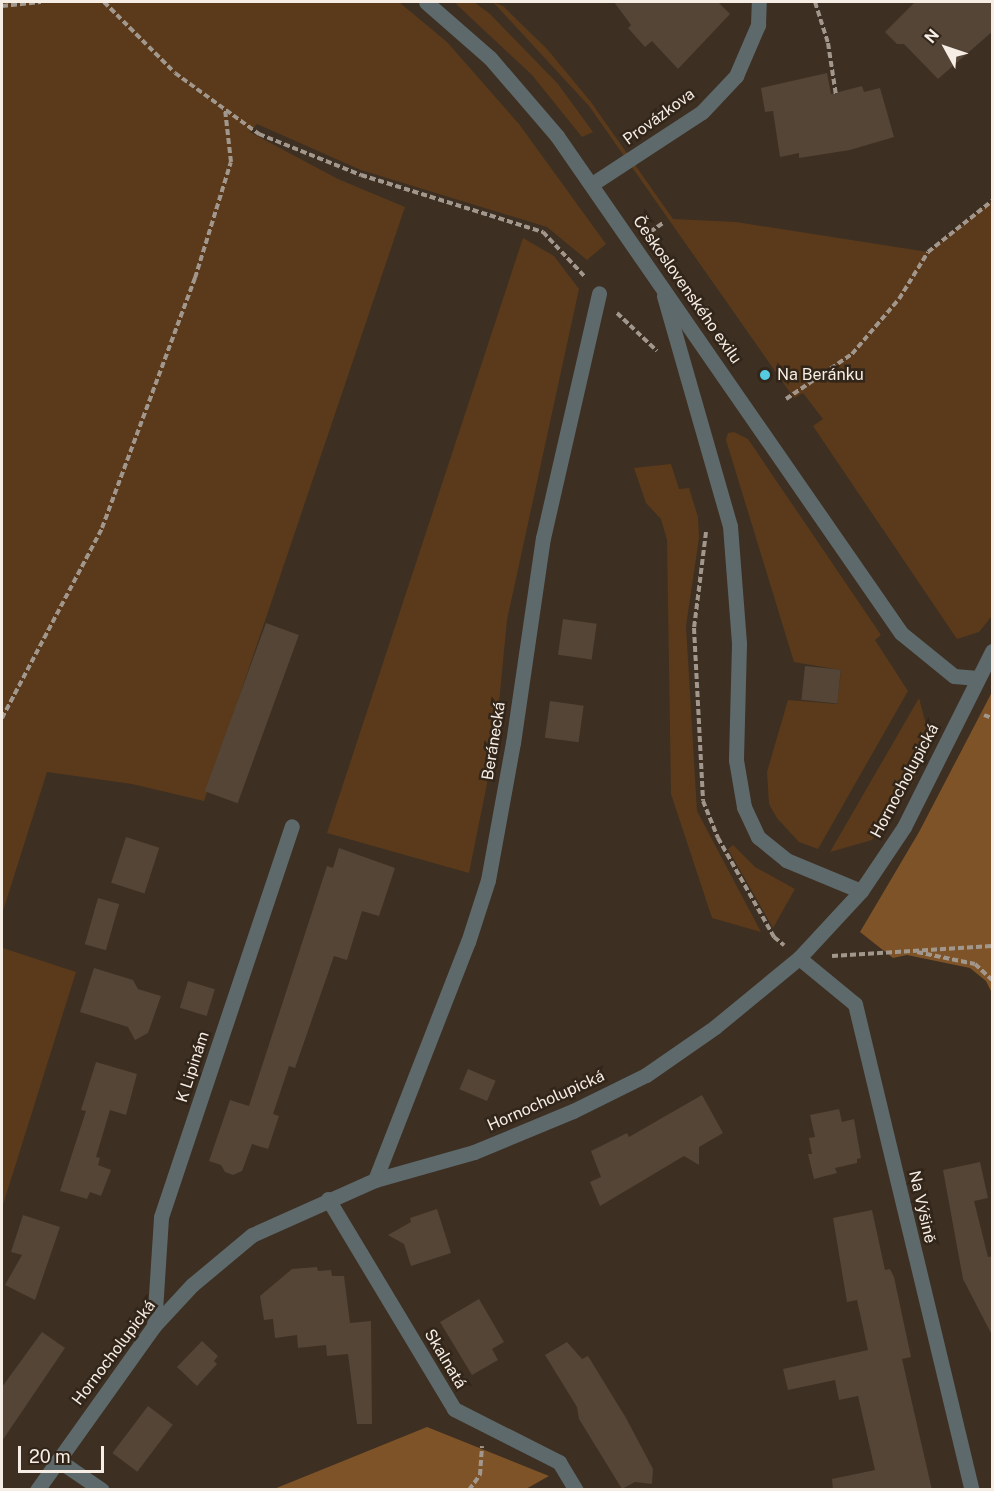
<!DOCTYPE html>
<html>
<head>
<meta charset="utf-8">
<style>
	body { margin:0 }
	#map { position:relative; width:994px; height:1491px; overflow:hidden; background:#3d2f22; font-family:"Public Sans",sans-serif }
	div>[style] { position:absolute }
	[style*='--x'] { left:calc(var(--x)*1px); top:calc(var(--y)*1px); width:calc(var(--w)*1px); rotate:calc(var(--a)*1deg) }
	.green>* { inset:0; background:#5a3a1b }
	.forest>* { inset:0; background:#7e5327 }
	.building>* { inset:0; background:#544537; transform-origin:0 0 }
	.path>* { height:4px; margin-top:-2px; transform-origin:0; background:repeating-linear-gradient(90deg,#a2978c 0 6px,transparent 0 9px) }
	.minor>* { height:15px; margin:-7.5px; padding:0 7.5px; transform-origin:7.5px; border-radius:7.5px; background:#5e696b }
	.dots>* { width:16px; height:16px; translate:-50% -50%; box-sizing:border-box; border:3px solid #322519; border-radius:50% }
	span { translate:-50% -50%; white-space:nowrap; text-align:center; line-height:1.15; -webkit-text-stroke:5px #322519; paint-order:stroke }
	.street-label { font-size:16px; color:#f6ede5 }
	.poi-label { font-size:16px; color:#f6ede5 }
	.left { translate:0 -50%; text-align:left }
	.frame { position:absolute; inset:0; border:3px solid #f6ede5; pointer-events:none }
	.north { position:absolute; left:916px; top:18px; width:60px; height:60px; -webkit-text-stroke:4px #322519; paint-order:stroke; rotate:310deg; font-size:16px; font-weight:700; line-height:24px; text-align:center; color:#f6ede5 }
	.north::after { content:''; display:block; margin:auto; width:21px; height:27px; background:#f6ede5; clip-path:polygon(50% 0,100% 100%,50% 72%,0 100%) }
	.scale { position:absolute; left:18px; top:1446px; width:86px; height:27px; box-sizing:border-box; border:3px solid #f6ede5; border-top:0; padding-left:8px; font-size:18px; line-height:21px; white-space:nowrap; color:#f6ede5; -webkit-text-stroke:4px #322519; paint-order:stroke }
</style>
</head>
<body>
<div id="map">
	<div class="green">
		<div style="clip-path:polygon(2px 2px,399px 2px,447px 42px,519px 124px,606px 244px,587px 260px,547px 227px,361px 170px,257px 124px,250px 132px,338px 179px,405px 207px,204px 801px,132px 784px,47px 772px,2px 914px)"></div>
		<div style="clip-path:polygon(454px 2px,474px 2px,490px 14px,558px 84px,593px 132px,582px 137px,532px 75px)"></div>
		<div style="clip-path:polygon(493px 2px,503px 6px,547px 49px,591px 102px,673px 219px,736px 222px,928px 252px,992px 201px,992px 616px,979px 632px,957px 639px,813px 426px,823px 419px,803px 393px,794px 398px,589px 106px)"></div>
		<div style="clip-path:polygon(523px 238px,554px 256px,579px 289px,507px 620px,495px 744px,469px 873px,327px 833px)"></div>
		<div style="clip-path:polygon(734px 432px,748px 439px,881px 635px,875px 640px,908px 691px,818px 849px,799px 842px,777px 818px,769px 804px,767px 772px,788px 700px,837px 704px,841px 670px,794px 662px,726px 440px,728px 433px)"></div>
		<div style="clip-path:polygon(671px 464px,679px 489px,689px 488px,698px 517px,699px 538px,686px 626px,697px 811px,761px 932px,712px 918px,671px 794px,667px 540px,661px 519px,646px 503px,634px 468px)"></div>
		<div style="clip-path:polygon(919px 698px,930px 740px,914px 781px,872px 840px,830px 852px)"></div>
		<div style="clip-path:polygon(733px 845px,755px 867px,795px 889px,773px 928px,728px 849px)"></div>
		<div style="clip-path:polygon(3px 948px,76px 972px,2px 1208px,2px 952px)"></div>
	</div>
	<div class="forest">
		<div style="clip-path:polygon(992px 692px,992px 993px,986px 981px,970px 968px,907px 955px,893px 958px,860px 932px,919px 832px)"></div>
		<div style="clip-path:polygon(427px 1427px,549px 1476px,526px 1489px,274px 1489px)"></div>
	</div>
	<div class="building">
		<div style="clip-path:polygon(614px 2px,718px 2px,730px 14px,678px 69px,652px 41px,645px 47px,628px 28px,631px 25px)"></div>
		<div style="clip-path:polygon(915px 2px,993px 2px,993px 31px,938px 79px,904px 44px,897px 44px,885px 32px)"></div>
		<div style="clip-path:polygon(827px 73px,831px 94px,862px 86px,864px 92px,880px 88px,894px 137px,850px 150px,799px 158px,799px 153px,780px 157px,773px 111px,765px 112px,761px 88px)"></div>
		<div style="left:563px;top:619px;width:34px;height:36px;rotate:8deg"></div>
		<div style="left:266px;top:623px;width:35px;height:179px;rotate:20deg"></div>
		<div style="left:805px;top:666px;width:36px;height:34px;rotate:6deg"></div>
		<div style="left:550px;top:701px;width:34px;height:37px;rotate:8deg"></div>
		<div style="left:126px;top:837px;width:35px;height:48px;rotate:18deg"></div>
		<div style="clip-path:polygon(339px 848px,395px 868px,379px 916px,362px 911px,347px 960px,334px 956px,295px 1068px,289px 1066px,273px 1114px,279px 1116px,268px 1149px,252px 1144px,242px 1171px,233px 1175px,225px 1172px,221px 1165px,209px 1161px,230px 1100px,249px 1106px,327px 866px,333px 868px)"></div>
		<div style="left:98px;top:898px;width:22px;height:48px;rotate:16deg"></div>
		<div style="clip-path:polygon(94px 968px,133px 980px,138px 989px,161px 996px,148px 1033px,135px 1040px,128px 1027px,80px 1012px)"></div>
		<div style="left:188px;top:981px;width:28px;height:28px;rotate:17deg"></div>
		<div style="clip-path:polygon(96px 1062px,137px 1074px,126px 1115px,110px 1110px,96px 1157px,100px 1158px,98px 1165px,111px 1170px,101px 1196px,90px 1192px,87px 1199px,60px 1191px,86px 1111px,81px 1110px)"></div>
		<div style="left:468px;top:1069px;width:30px;height:22px;rotate:23deg"></div>
		<div style="clip-path:polygon(702px 1095px,723px 1133px,699px 1147px,699px 1165px,684px 1156px,600px 1206px,590px 1182px,601px 1177px,591px 1151px,627px 1133px,629px 1137px)"></div>
		<div style="clip-path:polygon(839px 1109px,842px 1122px,854px 1119px,861px 1158px,857px 1159px,857px 1163px,835px 1168px,837px 1173px,814px 1179px,808px 1154px,812px 1154px,809px 1138px,815px 1137px,810px 1115px)"></div>
		<div style="clip-path:polygon(980px 1162px,988px 1198px,974px 1201px,988px 1257px,993px 1256px,993px 1337px,963px 1279px,943px 1170px)"></div>
		<div style="clip-path:polygon(437px 1209px,451px 1253px,411px 1266px,404px 1244px,388px 1235px,411px 1222px,410px 1218px)"></div>
		<div style="clip-path:polygon(872px 1210px,885px 1270px,890px 1269px,894px 1277px,911px 1357px,902px 1359px,932px 1490px,833px 1490px,832px 1479px,875px 1470px,858px 1396px,839px 1400px,835px 1380px,788px 1390px,783px 1369px,868px 1350px,857px 1300px,847px 1302px,833px 1218px)"></div>
		<div style="clip-path:polygon(23px 1215px,60px 1227px,35px 1300px,5px 1285px,22px 1255px,11px 1252px)"></div>
		<div style="clip-path:polygon(317px 1267px,318px 1271px,331px 1270px,332px 1276px,344px 1276px,350px 1323px,371px 1321px,372px 1424px,357px 1424px,348px 1354px,327px 1356px,326px 1345px,298px 1348px,297px 1335px,275px 1338px,273px 1319px,264px 1320px,260px 1296px,292px 1269px)"></div>
		<div style="clip-path:polygon(479px 1299px,504px 1342px,492px 1349px,498px 1360px,472px 1375px,440px 1322px)"></div>
		<div style="clip-path:polygon(42px 1332px,65px 1348px,2px 1441px,2px 1387px)"></div>
		<div style="clip-path:polygon(202px 1341px,218px 1356px,214px 1361px,217px 1364px,197px 1386px,177px 1367px)"></div>
		<div style="clip-path:polygon(567px 1342px,582px 1359px,588px 1356px,626px 1418px,653px 1469px,652px 1484px,635px 1482px,622px 1489px,579px 1419px,577px 1407px,545px 1355px)"></div>
		<div style="left:148px;top:1406px;width:31px;height:59px;rotate:37deg"></div>
	</div>
	<div class="path">
		<div style="--x:104;--y:2;--w:100;--a:45"></div>
		<div style="--x:175;--y:73;--w:104;--a:36"></div>
		<div style="--x:259;--y:134;--w:110;--a:21.9"></div>
		<div style="--x:361;--y:175;--w:191;--a:17.4"></div>
		<div style="--x:543;--y:232;--w:63;--a:46.9"></div>
		<div style="--x:815;--y:2;--w:43;--a:72.4"></div>
		<div style="--x:828;--y:43;--w:53;--a:81.3"></div>
		<div style="--x:2;--y:6;--w:39;--a:-6"></div>
		<div style="--x:650;--y:232;--w:16;--a:-35"></div>
		<div style="--x:617;--y:313;--w:55;--a:43.5"></div>
		<div style="--x:786;--y:399;--w:80;--a:-34.3"></div>
		<div style="--x:852;--y:354;--w:72;--a:-49.5"></div>
		<div style="--x:899;--y:299;--w:55;--a:-58.3"></div>
		<div style="--x:928;--y:252;--w:82;--a:-38.6"></div>
		<div style="--x:706;--y:532;--w:97;--a:97.1"></div>
		<div style="--x:694;--y:628;--w:173;--a:87"></div>
		<div style="--x:703;--y:801;--w:40;--a:68"></div>
		<div style="--x:718;--y:838;--w:114;--a:60.5"></div>
		<div style="--x:774;--y:937;--w:13;--a:39"></div>
		<div style="--x:984;--y:715;--w:9;--a:21"></div>
		<div style="--x:2;--y:718;--w:215;--a:-62.2"></div>
		<div style="--x:102;--y:528;--w:267;--a:-69.6"></div>
		<div style="--x:195;--y:278;--w:121;--a:-72.8"></div>
		<div style="--x:231;--y:162;--w:53;--a:-96.5"></div>
		<div style="--x:917;--y:952;--w:59;--a:11.7"></div>
		<div style="--x:975;--y:964;--w:23;--a:43"></div>
		<div style="--x:832;--y:956;--w:160;--a:-3.6"></div>
		<div style="--x:469;--y:1490;--w:19;--a:-54"></div>
		<div style="--x:480;--y:1475;--w:29;--a:-86"></div>
	</div>
	<div class="minor">
		<div style="--x:426;--y:2;--w:85;--a:41.2"></div>
		<div style="--x:490;--y:58;--w:103;--a:49.3"></div>
		<div style="--x:557;--y:136;--w:604;--a:55.31"></div>
		<div style="--x:901;--y:633;--w:68;--a:39.1"></div>
		<div style="--x:954;--y:676;--w:24;--a:5"></div>
		<div style="--x:592;--y:184;--w:131;--a:-33.2"></div>
		<div style="--x:702;--y:112;--w:50;--a:-46.6"></div>
		<div style="--x:736;--y:76;--w:56;--a:-66.7"></div>
		<div style="--x:758;--y:25;--w:23;--a:-88"></div>
		<div style="--x:664;--y:296;--w:239;--a:74"></div>
		<div style="--x:730;--y:526;--w:118;--a:85.6"></div>
		<div style="--x:739;--y:644;--w:116;--a:91.5"></div>
		<div style="--x:736;--y:760;--w:48;--a:80.3"></div>
		<div style="--x:744;--y:807;--w:33;--a:65"></div>
		<div style="--x:758;--y:837;--w:36;--a:39"></div>
		<div style="--x:786;--y:860;--w:81;--a:22.5"></div>
		<div style="--x:799;--y:958;--w:72;--a:39.4"></div>
		<div style="--x:855;--y:1004;--w:500;--a:76.5"></div>
		<div style="--x:375;--y:1180;--w:256;--a:-68.7"></div>
		<div style="--x:468;--y:942;--w:65;--a:-72.1"></div>
		<div style="--x:488;--y:880;--w:139;--a:-79.7"></div>
		<div style="--x:513;--y:743;--w:207;--a:-81.7"></div>
		<div style="--x:543;--y:538;--w:251;--a:-77.1"></div>
		<div style="--x:328;--y:1199;--w:245;--a:59"></div>
		<div style="--x:454;--y:1409;--w:118;--a:26.8"></div>
		<div style="--x:559;--y:1462;--w:33;--a:59"></div>
		<div style="--x:154;--y:1326;--w:109;--a:-86.3"></div>
		<div style="--x:161;--y:1217;--w:412;--a:-71.5"></div>
		<div style="--x:58;--y:1460;--w:53;--a:34.3"></div>
		<div style="--x:37;--y:1490;--w:201;--a:-54.5"></div>
		<div style="--x:154;--y:1326;--w:56;--a:-47.2"></div>
		<div style="--x:192;--y:1285;--w:78;--a:-39.8"></div>
		<div style="--x:252;--y:1235;--w:135;--a:-24.1"></div>
		<div style="--x:375;--y:1180;--w:103;--a:-15.8"></div>
		<div style="--x:474;--y:1152;--w:107;--a:-22.5"></div>
		<div style="--x:573;--y:1111;--w:81;--a:-26.3"></div>
		<div style="--x:646;--y:1075;--w:84;--a:-34.8"></div>
		<div style="--x:715;--y:1027;--w:109;--a:-39.4"></div>
		<div style="--x:799;--y:958;--w:91;--a:-47.2"></div>
		<div style="--x:861;--y:891;--w:77;--a:-56.1"></div>
		<div style="--x:904;--y:827;--w:197;--a:-63.4"></div>
	</div>
	<div class="dots">
		<div style="left:765px;top:375px;background:#55cae0"></div>
	</div>
	<div class="street-label">
		<span style="left:659px;top:117px;rotate:-36deg">Provázkova</span>
		<span style="left:687px;top:290px;rotate:55deg">Československého exilu</span>
		<span style="left:494px;top:741px;rotate:-81deg">Beránecká</span>
		<span style="left:905px;top:781px;rotate:-62deg">Hornocholupická</span>
		<span style="left:193px;top:1067px;rotate:-72deg">K Lipinám</span>
		<span style="left:546px;top:1101px;rotate:-24deg">Hornocholupická</span>
		<span style="left:922px;top:1207px;rotate:77deg">Na Výšině</span>
		<span style="left:114px;top:1353px;rotate:-53deg">Hornocholupická</span>
		<span style="left:445px;top:1359px;rotate:59deg">Skalnatá</span>
	</div>
	<div class="poi-label">
		<span class="left" style="left:777px;top:375px">Na Beránku</span>
	</div>
	<div class="frame"></div>
	<div class="north">N</div>
	<div class="scale">20 m</div>
</div>
</body>
</html>
